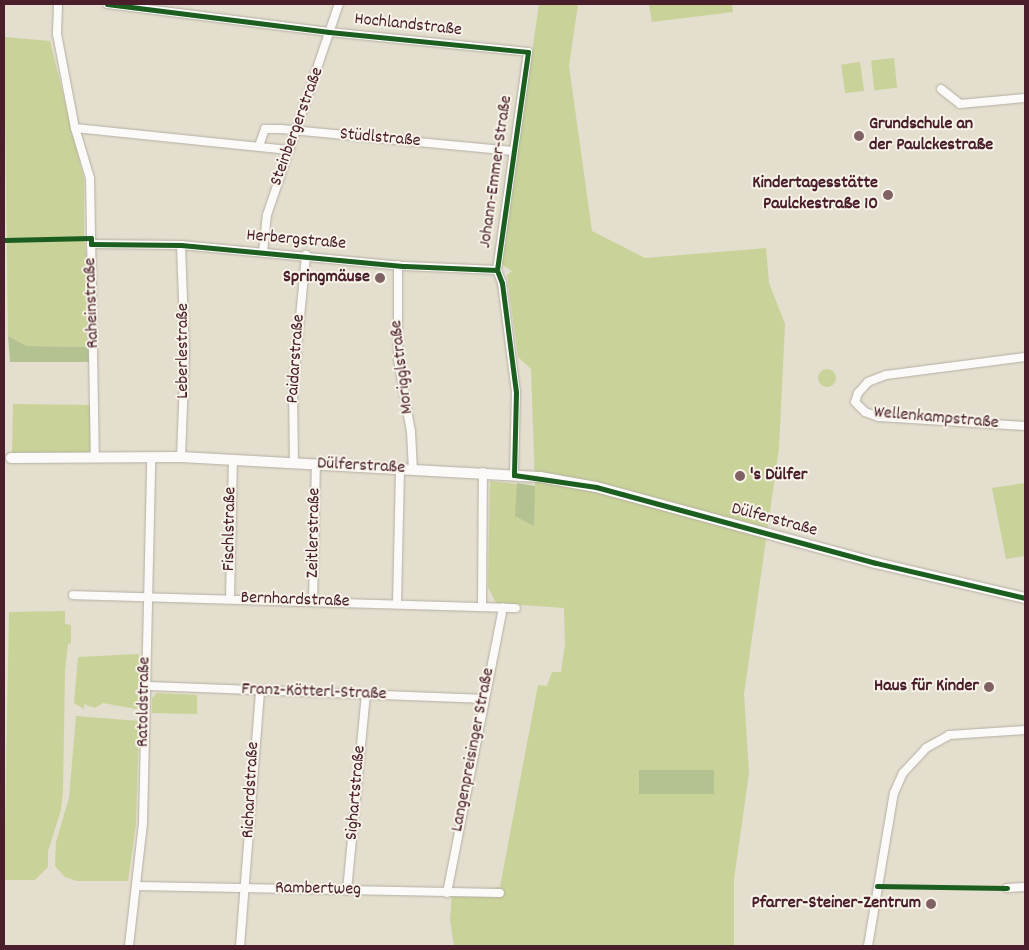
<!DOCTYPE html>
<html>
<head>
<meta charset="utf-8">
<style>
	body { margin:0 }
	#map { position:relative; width:1029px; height:950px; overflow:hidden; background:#e3decd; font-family:Dekko,sans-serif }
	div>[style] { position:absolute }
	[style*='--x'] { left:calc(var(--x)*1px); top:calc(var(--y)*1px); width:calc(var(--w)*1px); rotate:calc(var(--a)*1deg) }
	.green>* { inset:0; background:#c9d298; transform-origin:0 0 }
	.round { border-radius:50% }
	.forest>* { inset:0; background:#b4c291; transform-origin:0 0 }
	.roads { filter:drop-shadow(0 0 1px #b5aea4) drop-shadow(0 0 1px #b5aea4) }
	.minor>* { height:8px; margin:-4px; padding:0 4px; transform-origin:4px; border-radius:4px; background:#fbfaf8 }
	.secondary>* { height:10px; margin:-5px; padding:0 5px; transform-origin:5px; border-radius:5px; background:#fbfaf8 }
	.cycleway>* { height:5px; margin:-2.5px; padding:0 2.5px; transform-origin:2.5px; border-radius:2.5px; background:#1b5e20 }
	.dots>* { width:14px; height:14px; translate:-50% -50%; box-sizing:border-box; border:2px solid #f7f3e8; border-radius:50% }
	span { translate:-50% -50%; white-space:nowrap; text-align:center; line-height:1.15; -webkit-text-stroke:4px #f7f3e8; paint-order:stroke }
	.street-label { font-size:18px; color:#4a1f2b }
	.poi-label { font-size:18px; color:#4a1f2b; font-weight:700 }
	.left { translate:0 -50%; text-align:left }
	.right { translate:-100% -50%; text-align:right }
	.frame { position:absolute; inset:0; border:5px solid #4a1f2b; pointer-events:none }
</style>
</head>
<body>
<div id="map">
	<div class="green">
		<div style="clip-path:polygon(539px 4px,578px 4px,569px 66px,592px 231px,645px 258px,766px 248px,769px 283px,785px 324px,779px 448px,744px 694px,749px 773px,734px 879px,734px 946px,454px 946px,450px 920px,452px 892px,500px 887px,538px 685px,547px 686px,552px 672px,561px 672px,565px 644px,564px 608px,496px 603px,488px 587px,490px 481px,535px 486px,531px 369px,518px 357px,507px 275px,512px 271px,501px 264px)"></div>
		<div style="clip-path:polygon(649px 4px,732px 4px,733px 12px,652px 22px)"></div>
		<div style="clip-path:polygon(4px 37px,50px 41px,84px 179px,84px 237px,90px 286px,89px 347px,27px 346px,8px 336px)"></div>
		<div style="left:894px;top:58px;width:30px;height:23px;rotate:84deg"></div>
		<div style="left:860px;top:62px;width:29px;height:19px;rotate:82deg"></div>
		<div class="round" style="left:818px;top:369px;width:18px;height:18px"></div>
		<div style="clip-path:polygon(13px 404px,91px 405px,92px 444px,88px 453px,12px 455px)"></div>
		<div style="clip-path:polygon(1025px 483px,1025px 556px,1006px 559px,992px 488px)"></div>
		<div style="clip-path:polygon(65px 611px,65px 624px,71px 625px,71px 643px,68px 644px,65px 671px,63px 789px,61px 810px,48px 851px,48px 867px,35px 880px,4px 880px,9px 612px)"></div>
		<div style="clip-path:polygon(138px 654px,141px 660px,140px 705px,136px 709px,103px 703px,95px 708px,84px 704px,84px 709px,74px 703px,78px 657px)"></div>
		<div style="clip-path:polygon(157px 693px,197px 695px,197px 714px,152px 713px,152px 698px)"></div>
		<div style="clip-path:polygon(76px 716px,139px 721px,136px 824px,128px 881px,77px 881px,65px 877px,55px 866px,56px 842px,69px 798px)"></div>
	</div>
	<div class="forest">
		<div style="clip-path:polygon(8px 336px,27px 346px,89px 347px,92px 362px,10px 362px)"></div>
		<div style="clip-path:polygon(517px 483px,535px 486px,534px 526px,515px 516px)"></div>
		<div style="left:639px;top:770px;width:75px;height:24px"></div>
	</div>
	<div class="roads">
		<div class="minor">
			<div style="--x:58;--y:4;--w:30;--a:92"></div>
			<div style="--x:57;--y:34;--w:96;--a:79.2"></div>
			<div style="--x:75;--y:128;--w:52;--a:73.3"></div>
			<div style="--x:90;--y:178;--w:279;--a:89"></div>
			<div style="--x:107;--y:4;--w:224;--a:7.2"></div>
			<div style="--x:329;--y:32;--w:200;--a:5.7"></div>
			<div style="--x:528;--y:52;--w:220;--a:98.1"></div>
			<div style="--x:497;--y:270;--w:14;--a:69"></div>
			<div style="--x:502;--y:283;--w:110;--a:82.7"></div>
			<div style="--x:516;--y:392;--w:83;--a:91.4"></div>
			<div style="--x:941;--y:89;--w:24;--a:38"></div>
			<div style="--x:960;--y:104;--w:65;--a:-5.3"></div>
			<div style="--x:75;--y:128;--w:215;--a:5.9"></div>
			<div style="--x:259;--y:146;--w:18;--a:-71"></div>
			<div style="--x:265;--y:129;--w:16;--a:0"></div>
			<div style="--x:281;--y:129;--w:233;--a:5.4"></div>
			<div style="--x:91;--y:244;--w:90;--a:0.6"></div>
			<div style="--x:181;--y:245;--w:225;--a:5.4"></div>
			<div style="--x:405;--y:266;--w:92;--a:2.5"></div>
			<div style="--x:263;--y:252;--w:37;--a:-84"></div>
			<div style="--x:267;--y:215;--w:223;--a:-71.2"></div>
			<div style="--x:398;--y:265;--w:94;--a:90"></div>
			<div style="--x:398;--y:359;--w:74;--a:79.9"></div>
			<div style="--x:411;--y:432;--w:37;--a:87"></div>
			<div style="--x:1025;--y:357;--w:140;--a:172.6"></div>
			<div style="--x:886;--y:375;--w:19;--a:159"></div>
			<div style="--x:868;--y:382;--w:15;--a:132"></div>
			<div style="--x:858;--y:393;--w:9;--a:108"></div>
			<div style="--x:855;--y:402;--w:14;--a:45"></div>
			<div style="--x:865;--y:412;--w:15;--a:20"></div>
			<div style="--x:879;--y:417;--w:146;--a:3.5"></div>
			<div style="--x:181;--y:457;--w:103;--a:-87.8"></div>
			<div style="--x:185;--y:354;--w:109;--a:-92.1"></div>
			<div style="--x:294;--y:463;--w:75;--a:-90.8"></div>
			<div style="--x:293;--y:388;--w:134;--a:-84.4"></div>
			<div style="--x:73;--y:595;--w:443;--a:1.7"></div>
			<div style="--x:230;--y:599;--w:139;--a:-88.8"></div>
			<div style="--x:313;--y:602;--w:138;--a:-88.8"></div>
			<div style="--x:397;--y:603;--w:134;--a:-88.7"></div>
			<div style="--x:482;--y:605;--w:133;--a:-89.6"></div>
			<div style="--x:146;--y:686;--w:337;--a:2.2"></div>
			<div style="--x:137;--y:886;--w:363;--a:1.1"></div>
			<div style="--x:1007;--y:888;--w:18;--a:-3"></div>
			<div style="--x:347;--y:891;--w:197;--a:-84.5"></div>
			<div style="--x:447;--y:893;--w:291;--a:-78.9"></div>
			<div style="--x:129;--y:946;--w:124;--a:-83.5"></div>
			<div style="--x:143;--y:823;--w:366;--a:-88.7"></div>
			<div style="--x:240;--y:946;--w:256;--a:-85.5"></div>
			<div style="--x:868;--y:946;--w:155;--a:-80.4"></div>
			<div style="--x:894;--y:793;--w:22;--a:-66"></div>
			<div style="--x:903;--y:773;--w:34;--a:-47"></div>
			<div style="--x:926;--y:748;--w:26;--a:-29"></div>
			<div style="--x:949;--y:735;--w:76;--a:-3.8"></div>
		</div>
		<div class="secondary">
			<div style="--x:11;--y:458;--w:170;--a:-0.3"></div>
			<div style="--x:181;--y:457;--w:360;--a:3.2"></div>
			<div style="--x:540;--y:477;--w:57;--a:10.1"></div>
			<div style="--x:596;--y:487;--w:290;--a:15.2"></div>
			<div style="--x:876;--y:563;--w:153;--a:13.2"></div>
		</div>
	</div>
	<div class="cycleway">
		<div style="--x:107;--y:4;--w:224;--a:7.2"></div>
		<div style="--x:329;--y:32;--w:200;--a:5.7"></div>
		<div style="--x:528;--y:52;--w:220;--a:98.1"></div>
		<div style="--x:497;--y:270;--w:14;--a:69"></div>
		<div style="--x:502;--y:283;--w:110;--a:82.7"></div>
		<div style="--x:516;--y:392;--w:83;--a:91.4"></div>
		<div style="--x:514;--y:475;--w:83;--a:8.3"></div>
		<div style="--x:596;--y:487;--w:290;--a:15.2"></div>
		<div style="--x:876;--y:563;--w:153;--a:13.2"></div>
		<div style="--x:4;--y:240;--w:87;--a:-1.3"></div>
		<div style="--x:91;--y:238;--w:6;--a:90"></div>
		<div style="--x:91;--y:244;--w:90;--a:0.6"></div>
		<div style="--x:181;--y:245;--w:225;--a:5.4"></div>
		<div style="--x:405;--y:266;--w:92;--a:2.5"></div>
		<div style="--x:877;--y:886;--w:130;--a:0.9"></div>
	</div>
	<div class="dots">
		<div style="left:859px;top:136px;background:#806264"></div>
		<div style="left:888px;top:195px;background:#806264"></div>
		<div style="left:380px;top:278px;background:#806264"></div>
		<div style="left:740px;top:476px;background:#806264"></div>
		<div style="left:989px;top:687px;background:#806264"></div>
		<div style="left:931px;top:904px;background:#806264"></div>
	</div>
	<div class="street-label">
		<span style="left:408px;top:26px;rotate:6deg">Hochlandstraße</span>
		<span style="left:298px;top:127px;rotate:-70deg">Steinbergerstraße</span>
		<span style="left:380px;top:139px;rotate:5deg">Stüdlstraße</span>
		<span style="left:497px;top:172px;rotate:-82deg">Johann-Emmer-Straße</span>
		<span style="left:296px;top:241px;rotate:5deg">Herbergstraße</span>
		<span style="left:93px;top:303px;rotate:-92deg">Raheinstraße</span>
		<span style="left:184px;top:351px;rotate:-90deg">Leberlestraße</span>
		<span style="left:297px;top:359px;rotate:-86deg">Paidarstraße</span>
		<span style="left:403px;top:367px;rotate:-97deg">Morigglstraße</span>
		<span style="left:936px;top:419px;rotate:5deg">Wellenkampstraße</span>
		<span style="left:361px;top:467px;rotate:3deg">Dülferstraße</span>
		<span style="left:774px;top:521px;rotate:15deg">Dülferstraße</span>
		<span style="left:231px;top:529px;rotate:-89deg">Fischlstraße</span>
		<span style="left:315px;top:533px;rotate:-89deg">Zeitlerstraße</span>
		<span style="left:295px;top:601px;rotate:2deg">Bernhardstraße</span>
		<span style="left:314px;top:693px;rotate:2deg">Franz-Kötterl-Straße</span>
		<span style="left:145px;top:702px;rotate:-89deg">Ratoldstraße</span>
		<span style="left:474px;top:750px;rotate:-79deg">Langenpreisinger Straße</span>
		<span style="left:252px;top:790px;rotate:-87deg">Richardstraße</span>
		<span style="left:357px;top:793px;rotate:-85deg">Sighartstraße</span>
		<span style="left:318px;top:890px;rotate:1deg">Rambertweg</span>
	</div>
	<div class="poi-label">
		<span class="left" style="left:869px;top:136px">Grundschule an<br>der Paulckestraße</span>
		<span class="right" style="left:878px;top:195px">Kindertagesstätte<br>Paulckestraße 10</span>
		<span class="right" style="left:370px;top:278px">Springmäuse</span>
		<span class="left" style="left:750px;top:476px">'s Dülfer</span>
		<span class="right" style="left:979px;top:687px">Haus für Kinder</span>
		<span class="right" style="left:921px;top:904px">Pfarrer-Steiner-Zentrum</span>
	</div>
	<div class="frame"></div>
</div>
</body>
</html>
